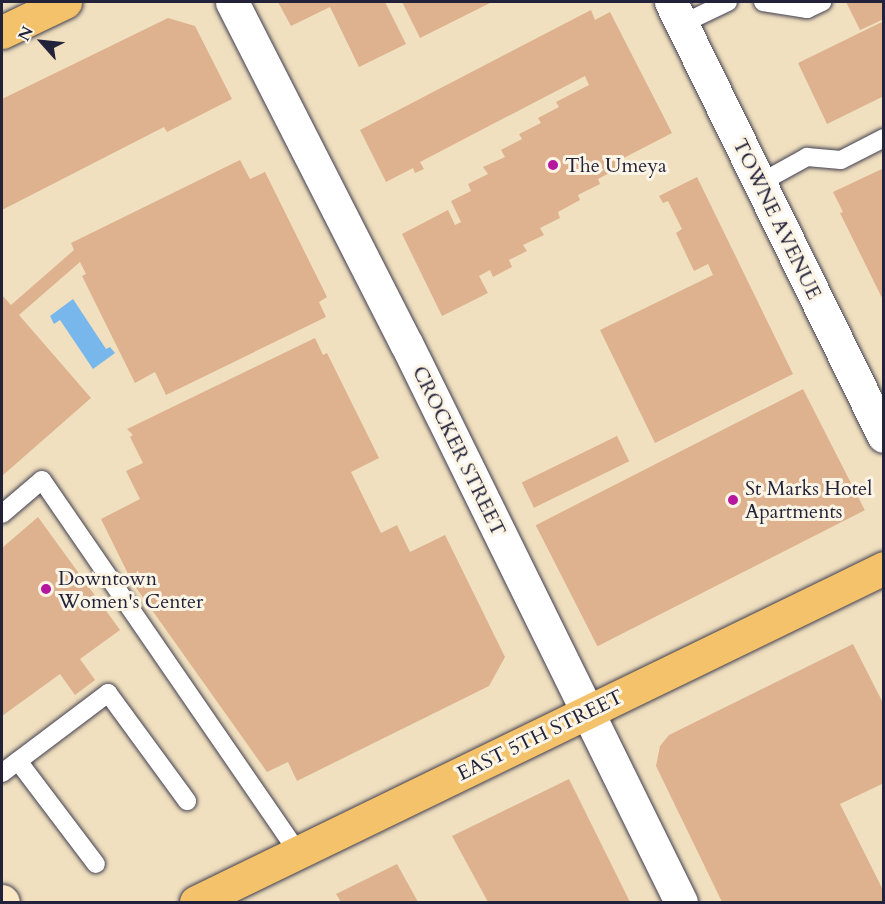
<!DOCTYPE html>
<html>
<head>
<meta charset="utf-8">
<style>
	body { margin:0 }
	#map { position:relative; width:885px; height:904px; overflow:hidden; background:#f0e0bf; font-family:Cardo,serif }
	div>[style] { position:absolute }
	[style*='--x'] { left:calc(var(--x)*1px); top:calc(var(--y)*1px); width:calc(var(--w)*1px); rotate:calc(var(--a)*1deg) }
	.water>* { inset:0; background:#78b7eb }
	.building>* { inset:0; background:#deb28e; transform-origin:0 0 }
	.roads { filter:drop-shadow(0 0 2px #413e4f) drop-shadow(0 0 2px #413e4f) }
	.service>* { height:18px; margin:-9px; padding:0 9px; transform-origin:9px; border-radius:9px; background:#fff }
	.minor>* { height:33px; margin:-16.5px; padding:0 16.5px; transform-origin:16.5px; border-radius:16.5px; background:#fff }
	.secondary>* { height:33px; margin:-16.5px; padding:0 16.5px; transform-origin:16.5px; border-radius:16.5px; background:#fae7c3 }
	.primary>* { height:33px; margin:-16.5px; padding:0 16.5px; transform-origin:16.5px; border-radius:16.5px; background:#f3c26a }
	.dots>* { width:16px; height:16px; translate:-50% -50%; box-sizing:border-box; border:3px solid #fcf5e5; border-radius:50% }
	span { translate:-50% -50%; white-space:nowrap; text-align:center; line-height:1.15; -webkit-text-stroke:6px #fcf5e5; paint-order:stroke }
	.poi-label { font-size:20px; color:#22223b }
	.left { translate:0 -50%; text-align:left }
	.street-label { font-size:20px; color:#22223b }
	.frame { position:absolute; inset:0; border:3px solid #22223b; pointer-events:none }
	.north { position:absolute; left:12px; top:12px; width:60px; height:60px; -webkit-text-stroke:4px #fcf5e5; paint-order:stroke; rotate:297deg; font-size:16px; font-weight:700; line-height:24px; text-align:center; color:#22223b }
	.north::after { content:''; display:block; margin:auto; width:21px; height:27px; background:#22223b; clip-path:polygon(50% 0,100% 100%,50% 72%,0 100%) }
</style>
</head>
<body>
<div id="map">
	<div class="water">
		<div style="clip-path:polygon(73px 299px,106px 349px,110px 347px,115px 353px,93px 369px,60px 320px,54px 324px,50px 316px)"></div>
	</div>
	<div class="building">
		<div style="clip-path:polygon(278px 2px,385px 2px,406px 44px,359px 67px,330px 7px,291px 26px)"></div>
		<div style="clip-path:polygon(402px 2px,492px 2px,420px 38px)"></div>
		<div style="clip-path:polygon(846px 2px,884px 2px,884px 19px,860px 30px)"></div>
		<div style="clip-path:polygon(591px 10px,595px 20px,610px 12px,672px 133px,616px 162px,619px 168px,598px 179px,600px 184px,578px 195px,580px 200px,558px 212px,560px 218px,540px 228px,544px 235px,523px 245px,527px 251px,509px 260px,512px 267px,493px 277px,490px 270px,479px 276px,488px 293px,442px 316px,402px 234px,448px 210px,455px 225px,461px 222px,451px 201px,471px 191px,468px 184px,488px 174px,483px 167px,505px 157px,501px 150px,522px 139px,519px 134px,541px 123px,538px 118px,559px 107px,556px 102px,589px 85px,585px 76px,420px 162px,424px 169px,415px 173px,413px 168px,386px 182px,360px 130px)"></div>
		<div style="clip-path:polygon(168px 18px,195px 26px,232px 99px,167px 132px,164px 127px,2px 210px,2px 99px)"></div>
		<div style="clip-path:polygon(884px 21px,884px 96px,827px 124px,798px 63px)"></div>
		<div style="clip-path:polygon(240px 160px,250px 179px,265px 172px,327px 297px,319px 302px,326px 317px,166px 395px,155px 372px,135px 383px,82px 276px,86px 274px,80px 262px,19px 315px,91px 398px,2px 476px,2px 295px,11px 305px,74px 250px,71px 243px)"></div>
		<div style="clip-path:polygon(884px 168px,884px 302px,840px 213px,843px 212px,833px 192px)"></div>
		<div style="clip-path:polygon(697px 177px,793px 374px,655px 443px,600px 330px,713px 275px,708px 264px,694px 271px,676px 233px,682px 229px,668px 201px,663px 203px,659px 196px)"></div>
		<div style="clip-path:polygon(315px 338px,323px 355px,327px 353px,379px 458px,351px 472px,381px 533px,397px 525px,410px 552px,445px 535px,505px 657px,489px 686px,297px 781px,288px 762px,267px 772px,132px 582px,101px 519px,140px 499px,126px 471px,143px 463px,130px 437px,133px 435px,127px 429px)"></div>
		<div style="left:803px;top:389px;width:136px;height:300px;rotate:63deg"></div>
		<div style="left:617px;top:436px;width:28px;height:106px;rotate:64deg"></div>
		<div style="clip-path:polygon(38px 517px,120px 630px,80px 659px,95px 680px,75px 695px,60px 674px,2px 716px,2px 548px)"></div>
		<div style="clip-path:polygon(853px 644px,884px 705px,884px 783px,840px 804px,884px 892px,884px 902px,722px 902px,656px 766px,660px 746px,669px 735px)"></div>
		<div style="clip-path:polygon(569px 779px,630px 902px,488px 902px,452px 836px)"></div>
		<div style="clip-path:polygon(397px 864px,418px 902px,341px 902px,336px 894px)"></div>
	</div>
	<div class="roads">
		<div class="service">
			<div style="--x:763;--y:2;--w:45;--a:9"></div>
			<div style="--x:807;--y:9;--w:17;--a:-25"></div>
			<div style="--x:682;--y:24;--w:51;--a:-25.6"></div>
			<div style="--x:760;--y:183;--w:54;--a:-29"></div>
			<div style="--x:807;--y:157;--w:34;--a:5"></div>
			<div style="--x:841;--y:160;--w:48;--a:-27.1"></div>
			<div style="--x:2;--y:514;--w:52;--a:-40.4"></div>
			<div style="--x:42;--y:480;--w:452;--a:55.5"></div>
			<div style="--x:18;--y:761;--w:129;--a:52.9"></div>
			<div style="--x:2;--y:773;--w:133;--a:-37"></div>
			<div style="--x:108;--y:693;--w:134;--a:53.8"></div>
		</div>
		<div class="minor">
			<div style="--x:232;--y:2;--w:383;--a:63"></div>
			<div style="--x:406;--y:343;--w:623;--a:63.81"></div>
			<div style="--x:671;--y:2;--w:483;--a:63.9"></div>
		</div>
		<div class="secondary">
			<div style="--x:2;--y:901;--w:1;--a:45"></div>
		</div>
		<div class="primary">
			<div style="--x:2;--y:32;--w:70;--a:-25.5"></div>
			<div style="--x:196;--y:902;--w:765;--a:-25.89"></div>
		</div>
	</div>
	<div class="dots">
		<div style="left:553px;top:165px;background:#b5179e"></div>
		<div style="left:733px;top:500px;background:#b5179e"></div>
		<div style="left:46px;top:589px;background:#b5179e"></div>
	</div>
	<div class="poi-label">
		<span class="left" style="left:565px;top:165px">The Umeya</span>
		<span class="left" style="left:745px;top:500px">St Marks Hotel<br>Apartments</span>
		<span class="left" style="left:58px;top:590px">Downtown<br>Women's Center</span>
	</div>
	<div class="street-label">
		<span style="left:777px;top:219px;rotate:64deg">TOWNE AVENUE</span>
		<span style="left:459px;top:451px;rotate:64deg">CROCKER STREET</span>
		<span style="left:540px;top:735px;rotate:-26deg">EAST 5TH STREET</span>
	</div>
	<div class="frame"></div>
	<div class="north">N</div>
</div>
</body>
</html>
